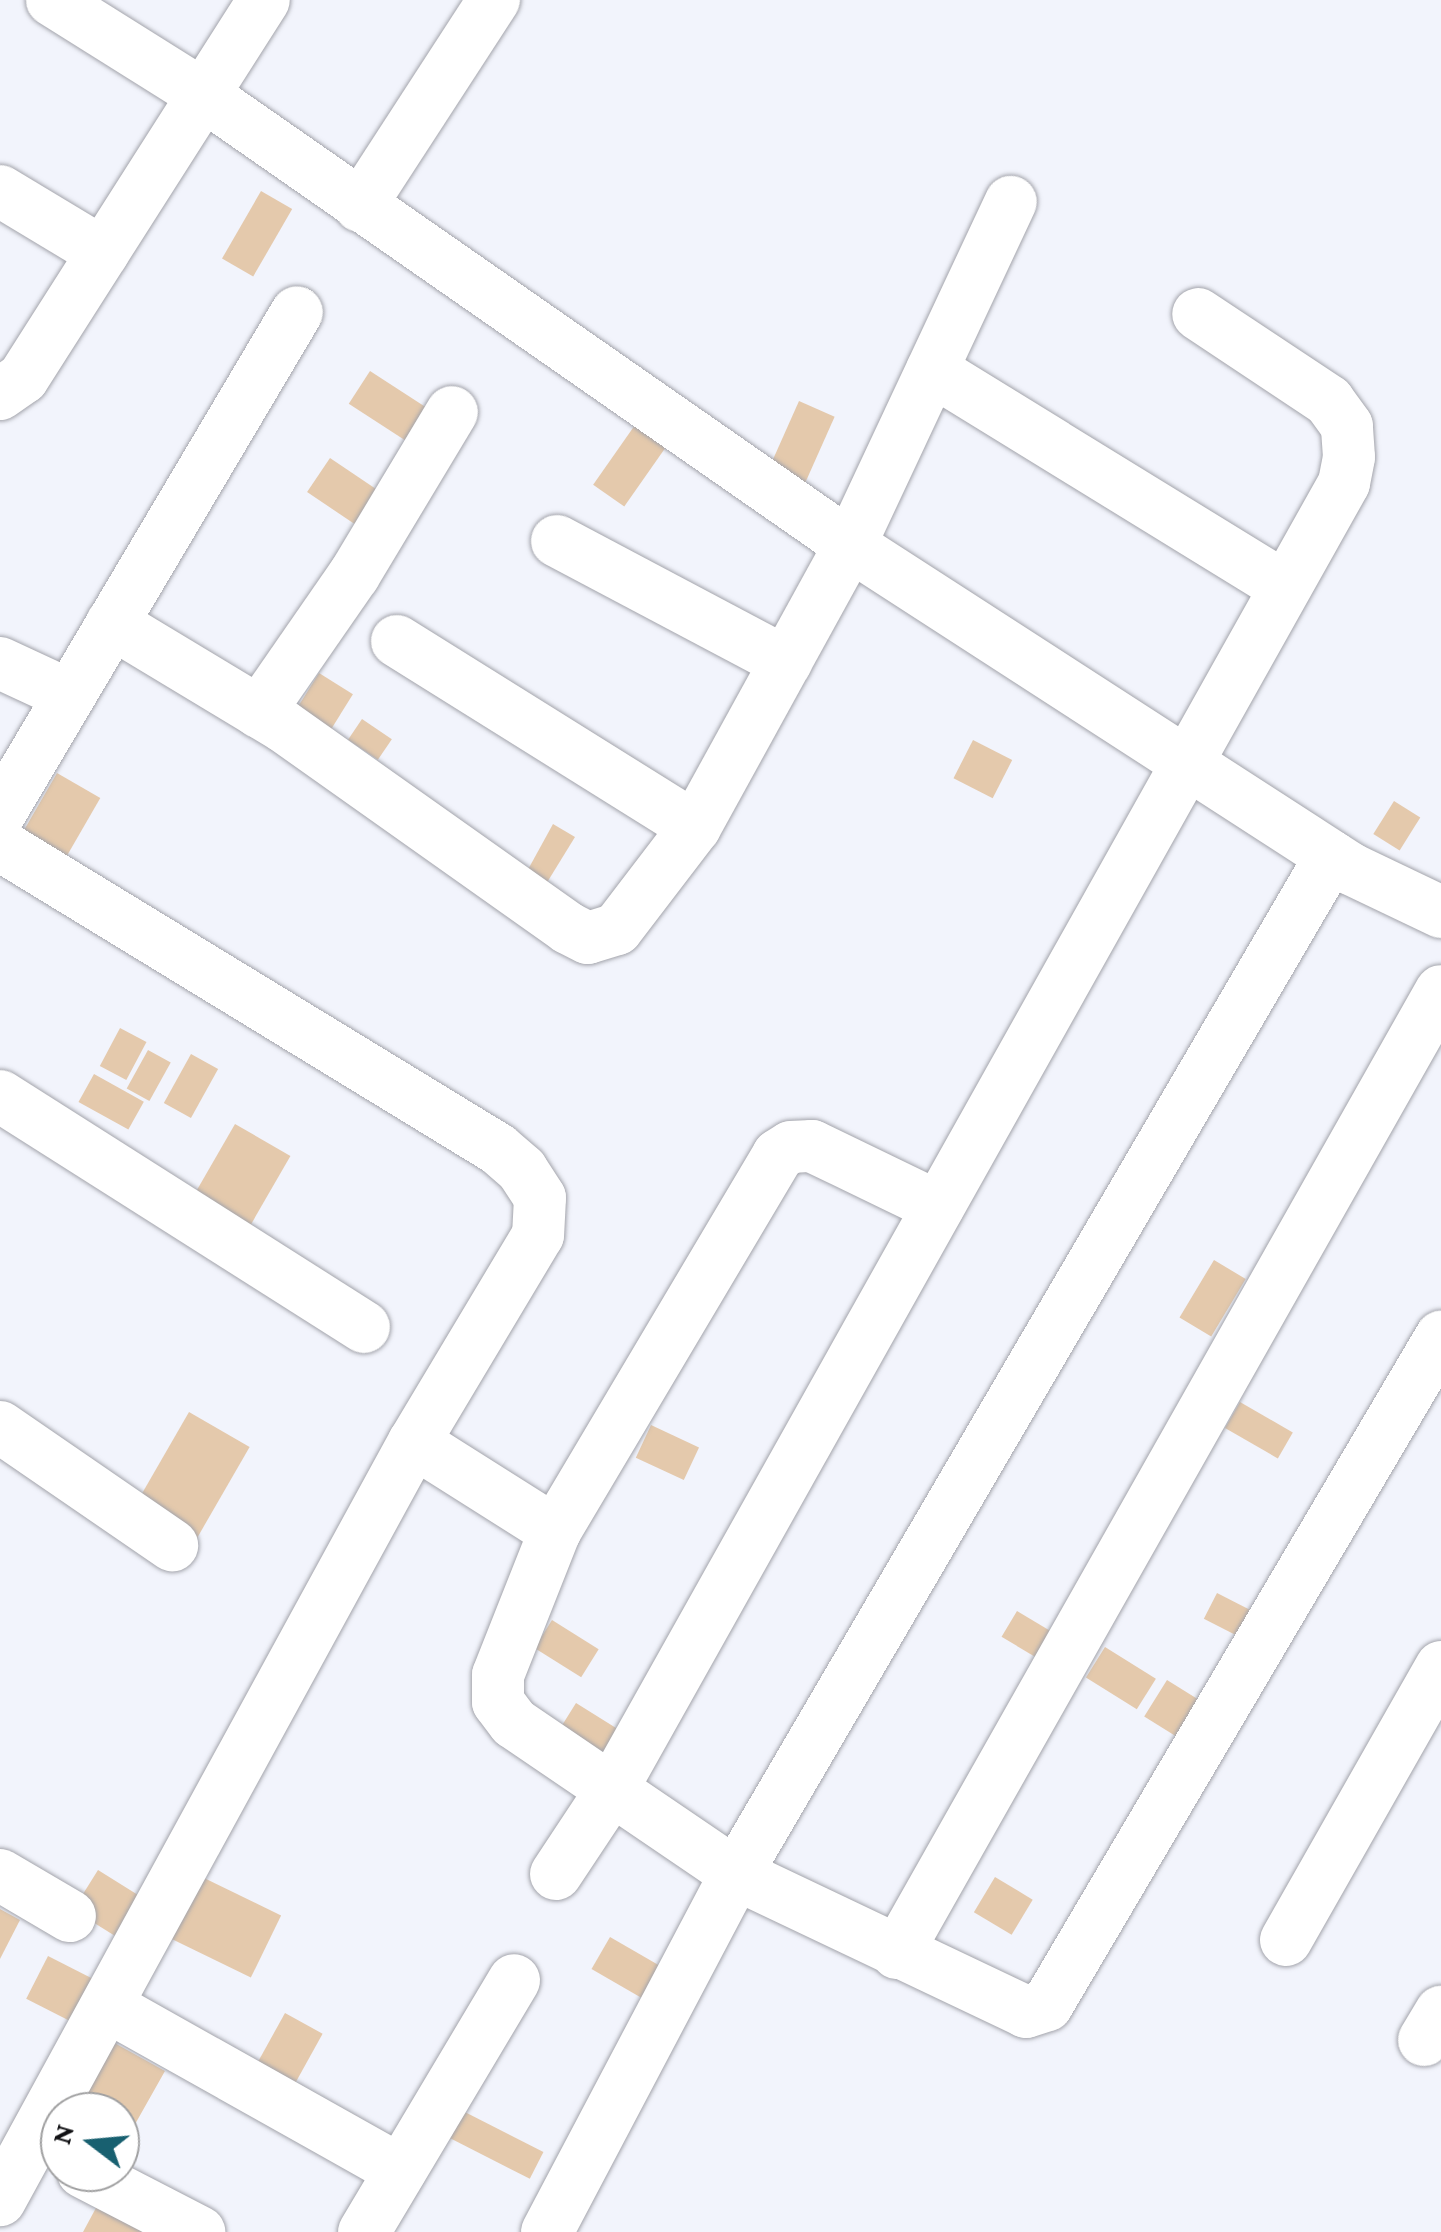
<!DOCTYPE html>
<html>
<head>
<meta charset="utf-8">
<style>
	body { margin:0 }
	#map { position:relative; width:1441px; height:2232px; overflow:hidden; background:#f2f4fc; font-family:"Crimson Pro",serif }
	div>[style] { position:absolute }
	[style*='--x'] { left:calc(var(--x)*1px); top:calc(var(--y)*1px); width:calc(var(--w)*1px); rotate:calc(var(--a)*1deg) }
	.building>* { inset:0; background:#e4c9ac; transform-origin:0 0 }
	.roads { filter:drop-shadow(0 0 2px #a3a4ab) drop-shadow(0 0 2px #a3a4ab) }
	.minor>* { height:52px; margin:-26px; padding:0 26px; transform-origin:26px; border-radius:26px; background:#fff }
	span { translate:-50% -50%; white-space:nowrap; text-align:center; line-height:1.15; -webkit-text-stroke:9px #fff; paint-order:stroke }
	.north { position:absolute; left:40px; top:2092px; width:100px; height:100px; box-sizing:border-box; background:#fff; border:2px solid #a0a0a1; border-radius:50%; rotate:286deg; font-size:28px; font-weight:700; line-height:40px; text-align:center; color:#111114 }
	.north::after { content:''; display:block; margin:auto; width:35px; height:45px; background:#186070; clip-path:polygon(50% 0,100% 100%,50% 72%,0 100%) }
</style>
</head>
<body>
<div id="map">
	<div class="building">
		<div style="left:261px;top:191px;width:36px;height:78px;rotate:30deg"></div>
		<div style="left:370px;top:371px;width:74px;height:39px;rotate:33deg"></div>
		<div style="left:799px;top:401px;width:39px;height:81px;rotate:24deg"></div>
		<div style="left:635px;top:425px;width:38px;height:73px;rotate:35deg"></div>
		<div style="left:330px;top:458px;width:72px;height:41px;rotate:34deg"></div>
		<div style="left:319px;top:673px;width:40px;height:48px;rotate:32deg"></div>
		<div style="left:362px;top:719px;width:36px;height:25px;rotate:34deg"></div>
		<div style="left:973px;top:740px;width:44px;height:43px;rotate:27deg"></div>
		<div style="left:57px;top:773px;width:50px;height:91px;rotate:30deg"></div>
		<div style="left:1394px;top:801px;width:31px;height:39px;rotate:32deg"></div>
		<div style="clip-path:polygon(553px 824px,575px 837px,543px 889px,525px 875px)"></div>
		<div style="left:120px;top:1028px;width:30px;height:43px;rotate:28deg"></div>
		<div style="left:148px;top:1050px;width:26px;height:44px;rotate:29deg"></div>
		<div style="left:191px;top:1054px;width:31px;height:56px;rotate:29deg"></div>
		<div style="left:94px;top:1074px;width:57px;height:32px;rotate:29deg"></div>
		<div style="left:235px;top:1124px;width:64px;height:88px;rotate:30deg"></div>
		<div style="left:1214px;top:1260px;width:37px;height:67px;rotate:31deg"></div>
		<div style="left:1240px;top:1402px;width:61px;height:30px;rotate:30deg"></div>
		<div style="left:189px;top:1412px;width:70px;height:107px;rotate:30deg"></div>
		<div style="left:651px;top:1425px;width:53px;height:36px;rotate:25deg"></div>
		<div style="left:1217px;top:1593px;width:56px;height:29px;rotate:27deg"></div>
		<div style="left:1017px;top:1611px;width:58px;height:30px;rotate:31deg"></div>
		<div style="left:552px;top:1620px;width:55px;height:33px;rotate:32deg"></div>
		<div style="left:1105px;top:1647px;width:60px;height:36px;rotate:32deg"></div>
		<div style="left:1167px;top:1680px;width:54px;height:43px;rotate:32deg"></div>
		<div style="left:576px;top:1703px;width:68px;height:43px;rotate:32deg"></div>
		<div style="left:98px;top:1870px;width:59px;height:47px;rotate:32deg"></div>
		<div style="left:202px;top:1877px;width:88px;height:69px;rotate:26deg"></div>
		<div style="left:995px;top:1877px;width:44px;height:41px;rotate:31deg"></div>
		<div style="clip-path:polygon(0 1909px,20px 1920px,0 1959px)"></div>
		<div style="left:610px;top:1937px;width:67px;height:37px;rotate:30deg"></div>
		<div style="left:48px;top:1956px;width:59px;height:48px;rotate:27deg"></div>
		<div style="left:285px;top:2013px;width:43px;height:76px;rotate:29deg"></div>
		<div style="clip-path:polygon(111px 2041px,165px 2071px,134px 2126px,120px 2118px,120px 2112px,108px 2112px,80px 2097px)"></div>
		<div style="left:457px;top:2108px;width:97px;height:30px;rotate:27deg"></div>
		<div style="clip-path:polygon(97px 2206px,143px 2232px,83px 2232px)"></div>
	</div>
	<div class="roads">
		<div class="minor">
			<div style="--x:52;--y:0;--w:181;--a:32.1"></div>
			<div style="--x:205;--y:96;--w:786;--a:34.84"></div>
			<div style="--x:850;--y:545;--w:597;--a:32.89"></div>
			<div style="--x:1351;--y:869;--w:100;--a:25.5"></div>
			<div style="--x:0;--y:191;--w:120;--a:31"></div>
			<div style="--x:360;--y:206;--w:246;--a:-57"></div>
			<div style="--x:932;--y:370;--w:414;--a:31.6"></div>
			<div style="--x:0;--y:394;--w:28;--a:-35"></div>
			<div style="--x:23;--y:378;--w:448;--a:-57.5"></div>
			<div style="--x:557;--y:541;--w:259;--a:27.9"></div>
			<div style="--x:112;--y:623;--w:200;--a:31.1"></div>
			<div style="--x:283;--y:726;--w:349;--a:35.3"></div>
			<div style="--x:568;--y:928;--w:22;--a:27"></div>
			<div style="--x:588;--y:938;--w:30;--a:-17"></div>
			<div style="--x:617;--y:929;--w:128;--a:-52.6"></div>
			<div style="--x:695;--y:827;--w:322;--a:-61.2"></div>
			<div style="--x:850;--y:545;--w:379;--a:-64.9"></div>
			<div style="--x:397;--y:641;--w:351;--a:32"></div>
			<div style="--x:0;--y:663;--w:76;--a:24.9"></div>
			<div style="--x:259;--y:712;--w:167;--a:-55.3"></div>
			<div style="--x:354;--y:575;--w:190;--a:-59"></div>
			<div style="--x:0;--y:813;--w:582;--a:-59.34"></div>
			<div style="--x:0;--y:845;--w:583;--a:31.4"></div>
			<div style="--x:498;--y:1149;--w:32;--a:41"></div>
			<div style="--x:522;--y:1170;--w:33;--a:57"></div>
			<div style="--x:540;--y:1198;--w:37;--a:93"></div>
			<div style="--x:538;--y:1235;--w:241;--a:120.9"></div>
			<div style="--x:414;--y:1442;--w:864;--a:118.64"></div>
			<div style="--x:0;--y:1096;--w:431;--a:32.4"></div>
			<div style="--x:0;--y:1427;--w:209;--a:34.5"></div>
			<div style="--x:414;--y:1442;--w:167;--a:32.3"></div>
			<div style="--x:555;--y:1531;--w:155;--a:111.6"></div>
			<div style="--x:498;--y:1675;--w:27;--a:90"></div>
			<div style="--x:498;--y:1702;--w:26;--a:53"></div>
			<div style="--x:514;--y:1723;--w:268;--a:34.2"></div>
			<div style="--x:736;--y:1874;--w:321;--a:25.4"></div>
			<div style="--x:1026;--y:2012;--w:22;--a:-18"></div>
			<div style="--x:1047;--y:2005;--w:776;--a:-59.47"></div>
			<div style="--x:555;--y:1531;--w:437;--a:-59.3"></div>
			<div style="--x:778;--y:1155;--w:15;--a:-32"></div>
			<div style="--x:791;--y:1147;--w:21;--a:-3"></div>
			<div style="--x:812;--y:1146;--w:140;--a:25.8"></div>
			<div style="--x:556;--y:1874;--w:100;--a:-56.5"></div>
			<div style="--x:611;--y:1791;--w:1499;--a:-60.73"></div>
			<div style="--x:1344;--y:483;--w:26;--a:-79"></div>
			<div style="--x:1349;--y:457;--w:31;--a:-94"></div>
			<div style="--x:1347;--y:426;--w:31;--a:-126"></div>
			<div style="--x:1329;--y:401;--w:157;--a:-146.4"></div>
			<div style="--x:0;--y:1875;--w:81;--a:30.4"></div>
			<div style="--x:1286;--y:1940;--w:314;--a:-60.4"></div>
			<div style="--x:897;--y:1953;--w:1105;--a:-60.51"></div>
			<div style="--x:109;--y:2007;--w:334;--a:29.3"></div>
			<div style="--x:1424;--y:2040;--w:33;--a:-59"></div>
			<div style="--x:83;--y:2172;--w:131;--a:27.3"></div>
			<div style="--x:364;--y:2232;--w:293;--a:-59.2"></div>
			<div style="--x:547;--y:2232;--w:405;--a:-62.2"></div>
			<div style="--x:736;--y:1874;--w:1179;--a:-59.69"></div>
		</div>
	</div>
	<div class="north">N</div>
</div>
</body>
</html>
